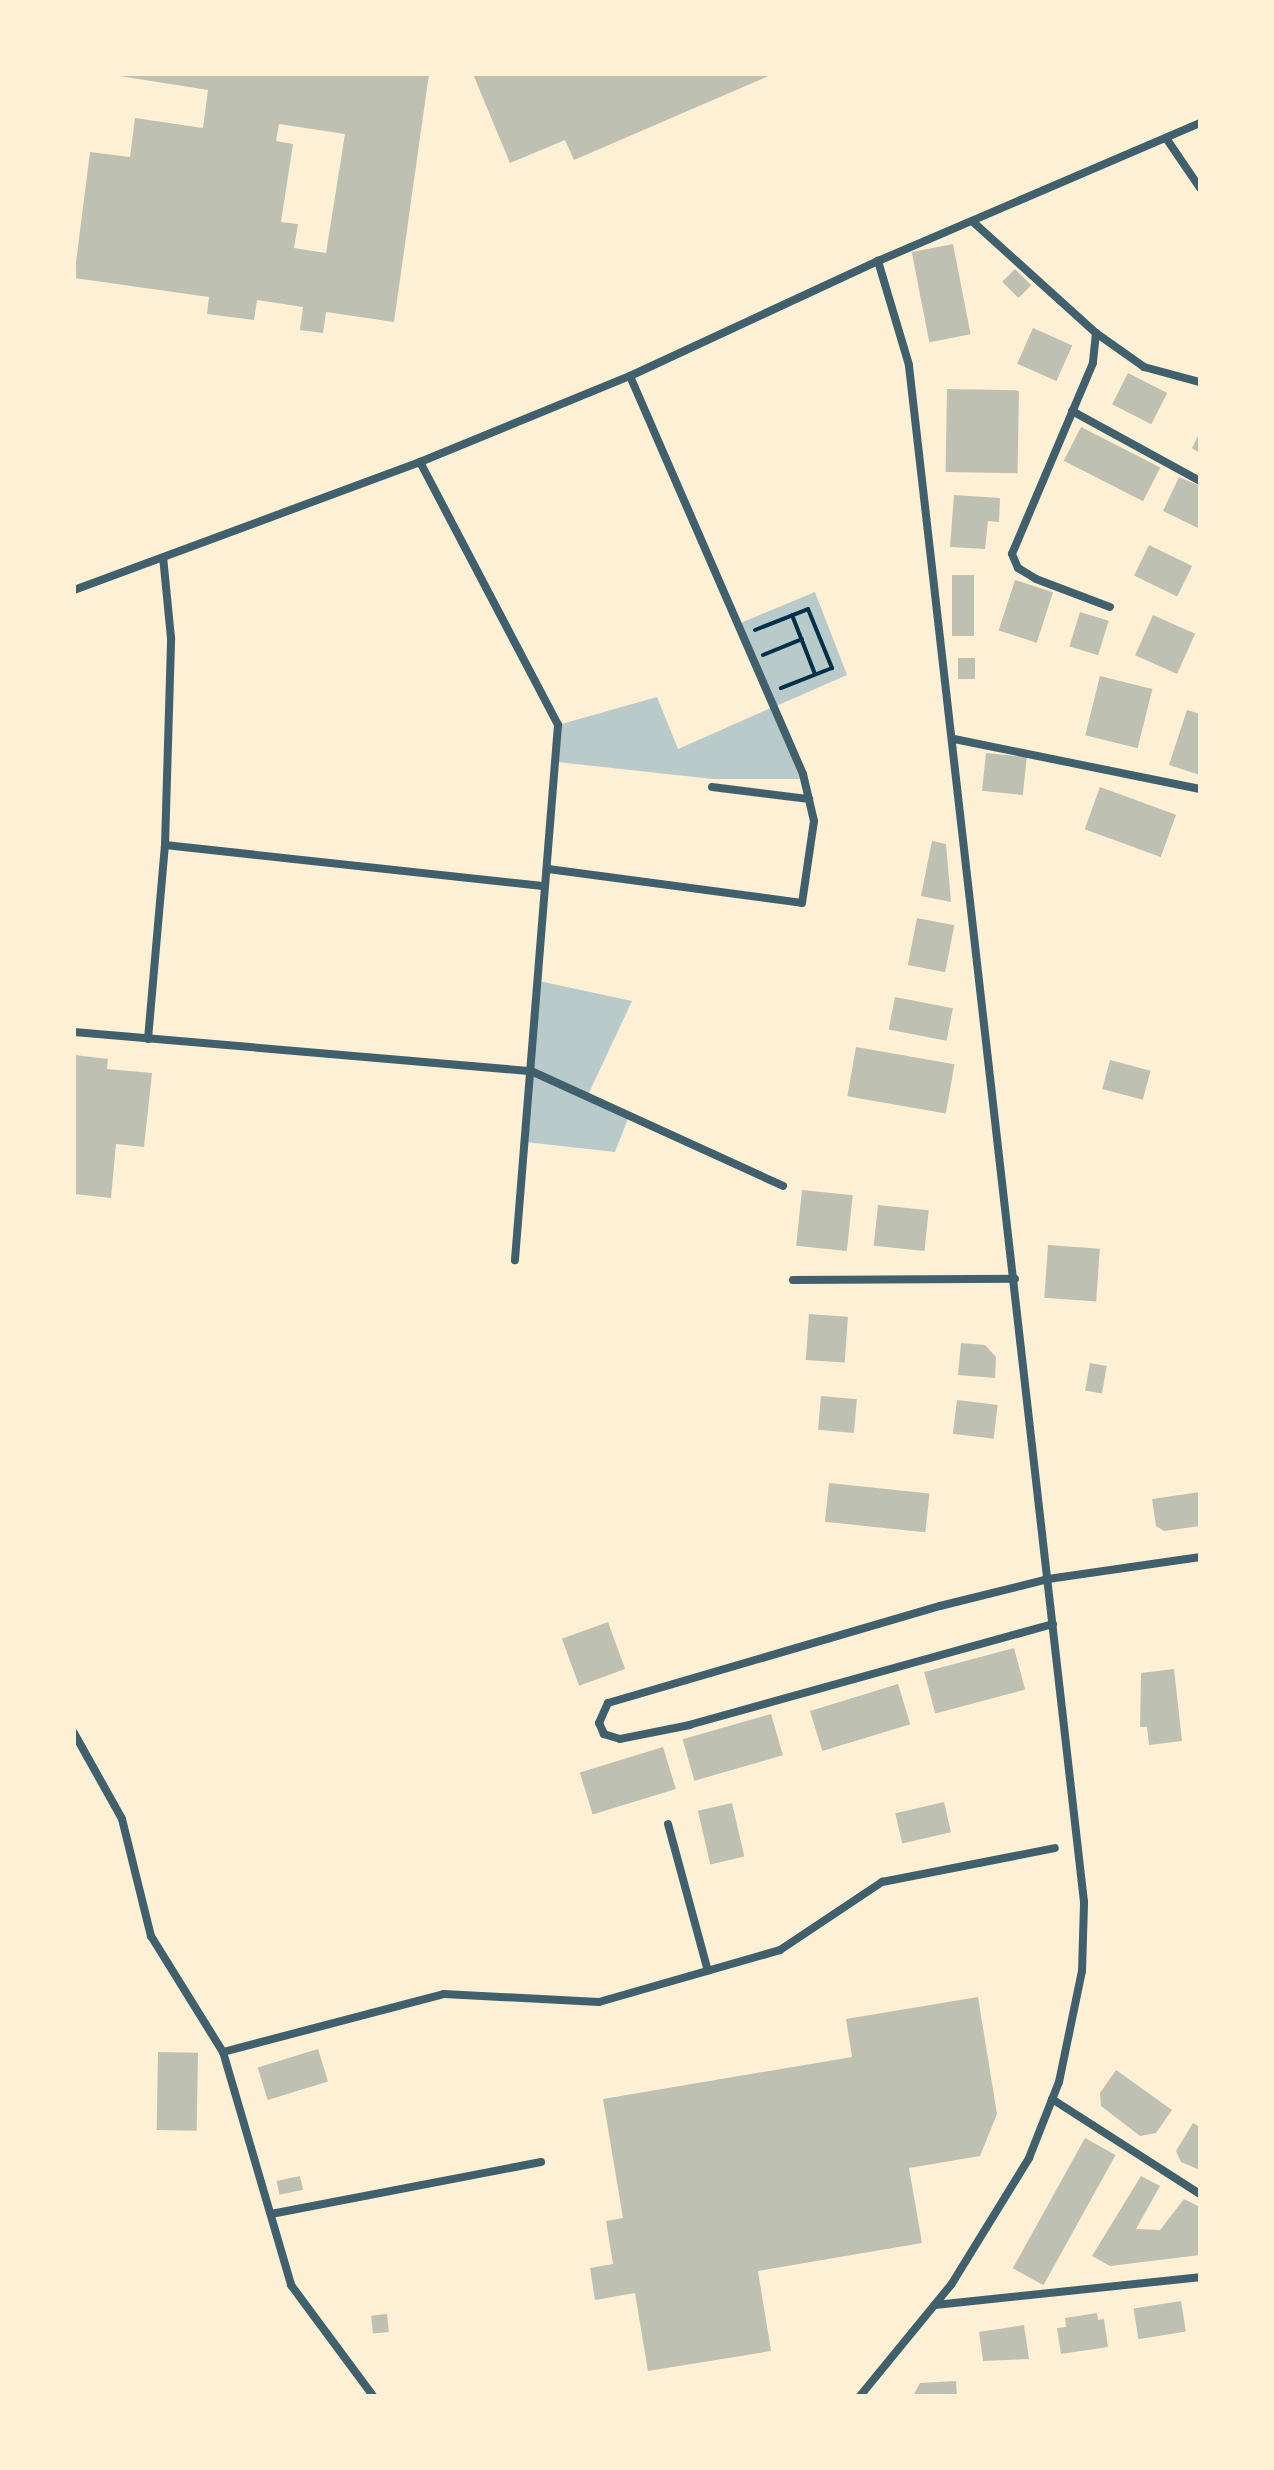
<!DOCTYPE html>
<html>
<head>
<meta charset="utf-8">
<style>
	body { margin:0 }
	#map { position:relative; width:1274px; height:2470px; overflow:hidden; background:#fdf0d5; font-family:"Asap Condensed",sans-serif }
	div>[style] { position:absolute }
	[style*='--x'] { left:calc(var(--x)*1px); top:calc(var(--y)*1px); width:calc(var(--w)*1px); rotate:calc(var(--a)*1deg) }
	.green>* { inset:0; background:#b9caca }
	.building>* { inset:0; background:#bec0b2; transform-origin:0 0 }
	.path>* { height:4px; margin:-2px; padding:0 2px; transform-origin:2px; border-radius:2px; background:#003049 }
	.minor>* { height:8px; margin:-4px; padding:0 4px; transform-origin:4px; border-radius:4px; background:#3f606c }
	span { translate:-50% -50%; white-space:nowrap; text-align:center; line-height:1.15; -webkit-text-stroke:6px #fdf0d5; paint-order:stroke }
	.frame { position:absolute; inset:0; border:76px solid #fdf0d5; pointer-events:none }
</style>
</head>
<body>
<div id="map">
	<div class="green">
		<div style="clip-path:polygon(815px 592px,847px 675px,774px 707px,804px 779px,713px 779px,557px 762px,558px 725px,657px 697px,678px 749px,773px 707px,738px 624px)"></div>
		<div style="clip-path:polygon(539px 981px,632px 1001px,587px 1097px,629px 1116px,615px 1152px,525px 1142px)"></div>
	</div>
	<div class="building">
		<div style="clip-path:polygon(evenodd,107px 74px,429px 74px,394px 322px,326px 312px,323px 333px,300px 330px,303px 307px,257px 300px,254px 320px,207px 314px,209px 297px,74px 278px,90px 152px,130px 157px,135px 118px,203px 128px,208px 90px,107px 74px,279px 124px,345px 134px,326px 253px,294px 248px,298px 224px,281px 222px,293px 144px,276px 141px,279px 124px)"></div>
		<div style="clip-path:polygon(473px 74px,773px 74px,574px 160px,565px 140px,510px 163px)"></div>
		<div style="left:953px;top:244px;width:92px;height:42px;rotate:79deg"></div>
		<div style="left:1015px;top:269px;width:23px;height:18px;rotate:45deg"></div>
		<div style="left:1033px;top:328px;width:43px;height:39px;rotate:24deg"></div>
		<div style="left:1128px;top:373px;width:44px;height:35px;rotate:27deg"></div>
		<div style="left:947px;top:389px;width:72px;height:83px;rotate:1deg"></div>
		<div style="left:1081px;top:427px;width:89px;height:38px;rotate:27deg"></div>
		<div style="clip-path:polygon(1200px 432px,1200px 453px,1192px 448px)"></div>
		<div style="clip-path:polygon(1179px 477px,1200px 486px,1200px 529px,1163px 511px)"></div>
		<div style="clip-path:polygon(954px 495px,1000px 498px,999px 522px,988px 521px,985px 549px,950px 547px)"></div>
		<div style="left:1149px;top:545px;width:48px;height:34px;rotate:26deg"></div>
		<div style="left:952px;top:575px;width:22px;height:61px"></div>
		<div style="left:1015px;top:580px;width:40px;height:53px;rotate:18deg"></div>
		<div style="left:1080px;top:612px;width:30px;height:36px;rotate:17deg"></div>
		<div style="left:1153px;top:615px;width:46px;height:44px;rotate:24deg"></div>
		<div style="left:958px;top:658px;width:17px;height:21px"></div>
		<div style="left:1100px;top:676px;width:54px;height:61px;rotate:14deg"></div>
		<div style="clip-path:polygon(1187px 710px,1200px 714px,1200px 775px,1169px 765px)"></div>
		<div style="left:986px;top:753px;width:41px;height:38px;rotate:6deg"></div>
		<div style="left:1100px;top:787px;width:81px;height:45px;rotate:20deg"></div>
		<div style="clip-path:polygon(932px 841px,946px 844px,951px 902px,921px 896px)"></div>
		<div style="left:917px;top:918px;width:38px;height:48px;rotate:11deg"></div>
		<div style="left:895px;top:997px;width:59px;height:33px;rotate:11deg"></div>
		<div style="left:856px;top:1047px;width:100px;height:50px;rotate:10deg"></div>
		<div style="clip-path:polygon(74px 1055px,108px 1059px,107px 1069px,152px 1073px,144px 1147px,116px 1144px,111px 1198px,74px 1194px)"></div>
		<div style="left:1110px;top:1060px;width:42px;height:30px;rotate:15deg"></div>
		<div style="left:802px;top:1190px;width:51px;height:56px;rotate:6deg"></div>
		<div style="left:878px;top:1205px;width:51px;height:41px;rotate:6deg"></div>
		<div style="left:1048px;top:1245px;width:52px;height:53px;rotate:4deg"></div>
		<div style="left:809px;top:1314px;width:39px;height:46px;rotate:4deg"></div>
		<div style="clip-path:polygon(961px 1343px,985px 1345px,996px 1357px,995px 1378px,958px 1375px)"></div>
		<div style="left:1090px;top:1363px;width:17px;height:28px;rotate:10deg"></div>
		<div style="left:821px;top:1396px;width:36px;height:34px;rotate:5deg"></div>
		<div style="left:957px;top:1400px;width:41px;height:34px;rotate:7deg"></div>
		<div style="left:829px;top:1483px;width:101px;height:39px;rotate:6deg"></div>
		<div style="clip-path:polygon(1200px 1492px,1200px 1526px,1164px 1531px,1156px 1526px,1152px 1499px)"></div>
		<div style="left:608px;top:1622px;width:50px;height:49px;rotate:70deg"></div>
		<div style="left:1014px;top:1648px;width:43px;height:93px;rotate:75deg"></div>
		<div style="clip-path:polygon(1174px 1669px,1182px 1741px,1149px 1745px,1147px 1727px,1140px 1727px,1141px 1673px)"></div>
		<div style="left:898px;top:1684px;width:42px;height:92px;rotate:73deg"></div>
		<div style="left:771px;top:1714px;width:43px;height:92px;rotate:74deg"></div>
		<div style="left:663px;top:1747px;width:44px;height:87px;rotate:73deg"></div>
		<div style="left:944px;top:1802px;width:31px;height:50px;rotate:77deg"></div>
		<div style="left:732px;top:1803px;width:55px;height:35px;rotate:77deg"></div>
		<div style="clip-path:polygon(978px 1997px,997px 2114px,980px 2156px,909px 2168px,922px 2243px,758px 2271px,771px 2351px,648px 2371px,635px 2293px,595px 2300px,590px 2268px,613px 2264px,606px 2221px,623px 2218px,603px 2099px,852px 2057px,846px 2019px)"></div>
		<div style="left:318px;top:2049px;width:34px;height:63px;rotate:73deg"></div>
		<div style="left:158px;top:2052px;width:40px;height:78px;rotate:1deg"></div>
		<div style="clip-path:polygon(1116px 2070px,1172px 2110px,1156px 2133px,1140px 2136px,1101px 2106px,1100px 2093px)"></div>
		<div style="clip-path:polygon(1193px 2123px,1200px 2127px,1200px 2170px,1181px 2162px,1176px 2151px)"></div>
		<div style="left:1085px;top:2138px;width:35px;height:149px;rotate:29deg"></div>
		<div style="left:300px;top:2176px;width:14px;height:24px;rotate:78deg"></div>
		<div style="clip-path:polygon(1141px 2176px,1160px 2186px,1136px 2229px,1160px 2230px,1184px 2199px,1200px 2207px,1200px 2255px,1110px 2266px,1092px 2256px)"></div>
		<div style="left:1181px;top:2301px;width:31px;height:48px;rotate:81deg"></div>
		<div style="clip-path:polygon(1097px 2313px,1098px 2320px,1104px 2319px,1108px 2347px,1061px 2354px,1057px 2328px,1066px 2327px,1065px 2318px)"></div>
		<div style="left:387px;top:2314px;width:18px;height:16px;rotate:84deg"></div>
		<div style="clip-path:polygon(1024px 2325px,1029px 2359px,983px 2361px,979px 2332px)"></div>
		<div style="clip-path:polygon(956px 2381px,957px 2396px,913px 2396px,920px 2383px)"></div>
	</div>
	<div class="path">
		<div style="--x:792;--y:615;--w:63;--a:68.7"></div>
		<div style="--x:755;--y:630;--w:57;--a:-21.6"></div>
		<div style="--x:808;--y:609;--w:64;--a:67.9"></div>
		<div style="--x:832;--y:668;--w:55;--a:158.6"></div>
		<div style="--x:763;--y:655;--w:42;--a:-22.3"></div>
	</div>
	<div class="minor">
		<div style="--x:1166;--y:138;--w:60;--a:55.8"></div>
		<div style="--x:972;--y:221;--w:167;--a:42.1"></div>
		<div style="--x:1096;--y:333;--w:59;--a:35.3"></div>
		<div style="--x:1144;--y:367;--w:58;--a:15"></div>
		<div style="--x:1096;--y:333;--w:30;--a:96"></div>
		<div style="--x:1093;--y:363;--w:207;--a:113"></div>
		<div style="--x:1012;--y:554;--w:15;--a:67"></div>
		<div style="--x:1018;--y:568;--w:21;--a:31"></div>
		<div style="--x:1036;--y:579;--w:79;--a:20.7"></div>
		<div style="--x:1072;--y:411;--w:146;--a:28.7"></div>
		<div style="--x:420;--y:462;--w:297;--a:62.3"></div>
		<div style="--x:558;--y:725;--w:537;--a:94.6"></div>
		<div style="--x:74;--y:590;--w:369;--a:-20.3"></div>
		<div style="--x:420;--y:462;--w:227;--a:-22.3"></div>
		<div style="--x:630;--y:376;--w:273;--a:-24.9"></div>
		<div style="--x:878;--y:261;--w:350;--a:-23.2"></div>
		<div style="--x:954;--y:739;--w:251;--a:11.5"></div>
		<div style="--x:712;--y:787;--w:98;--a:7.1"></div>
		<div style="--x:165;--y:845;--w:380;--a:6.2"></div>
		<div style="--x:548;--y:869;--w:256;--a:7.6"></div>
		<div style="--x:802;--y:903;--w:83;--a:-81.7"></div>
		<div style="--x:814;--y:821;--w:48;--a:-103.2"></div>
		<div style="--x:803;--y:774;--w:434;--a:-113.5"></div>
		<div style="--x:74;--y:1032;--w:459;--a:4.9"></div>
		<div style="--x:531;--y:1071;--w:277;--a:24.5"></div>
		<div style="--x:148;--y:1039;--w:195;--a:-85"></div>
		<div style="--x:165;--y:845;--w:207;--a:-88.3"></div>
		<div style="--x:171;--y:638;--w:81;--a:-95.6"></div>
		<div style="--x:793;--y:1280;--w:222;--a:-0.3"></div>
		<div style="--x:1053;--y:1624;--w:377;--a:164.5"></div>
		<div style="--x:690;--y:1725;--w:71;--a:168.7"></div>
		<div style="--x:620;--y:1739;--w:17;--a:-163"></div>
		<div style="--x:604;--y:1734;--w:12;--a:-114"></div>
		<div style="--x:599;--y:1723;--w:22;--a:-66"></div>
		<div style="--x:608;--y:1703;--w:346;--a:-16.3"></div>
		<div style="--x:940;--y:1606;--w:111;--a:-14"></div>
		<div style="--x:1048;--y:1579;--w:154;--a:-8.2"></div>
		<div style="--x:74;--y:1733;--w:98;--a:60.8"></div>
		<div style="--x:122;--y:1819;--w:121;--a:76.1"></div>
		<div style="--x:151;--y:1936;--w:137;--a:58.2"></div>
		<div style="--x:223;--y:2052;--w:243;--a:73.7"></div>
		<div style="--x:291;--y:2285;--w:138;--a:53.5"></div>
		<div style="--x:668;--y:1824;--w:152;--a:74.8"></div>
		<div style="--x:223;--y:2052;--w:228;--a:-14.7"></div>
		<div style="--x:444;--y:1994;--w:155;--a:3"></div>
		<div style="--x:599;--y:2002;--w:188;--a:-16"></div>
		<div style="--x:780;--y:1950;--w:123;--a:-33.7"></div>
		<div style="--x:882;--y:1882;--w:176;--a:-11.1"></div>
		<div style="--x:1052;--y:2099;--w:176;--a:32.7"></div>
		<div style="--x:271;--y:2214;--w:275;--a:-10.9"></div>
		<div style="--x:935;--y:2305;--w:266;--a:-6"></div>
		<div style="--x:860;--y:2396;--w:144;--a:-50.7"></div>
		<div style="--x:951;--y:2285;--w:149;--a:-58.4"></div>
		<div style="--x:1029;--y:2158;--w:82;--a:-68.5"></div>
		<div style="--x:1059;--y:2082;--w:113;--a:-78.3"></div>
		<div style="--x:1082;--y:1971;--w:69;--a:-88.3"></div>
		<div style="--x:1084;--y:1902;--w:1547;--a:-96.5"></div>
		<div style="--x:909;--y:365;--w:109;--a:-106.6"></div>
	</div>
	<div class="frame"></div>
</div>
</body>
</html>
